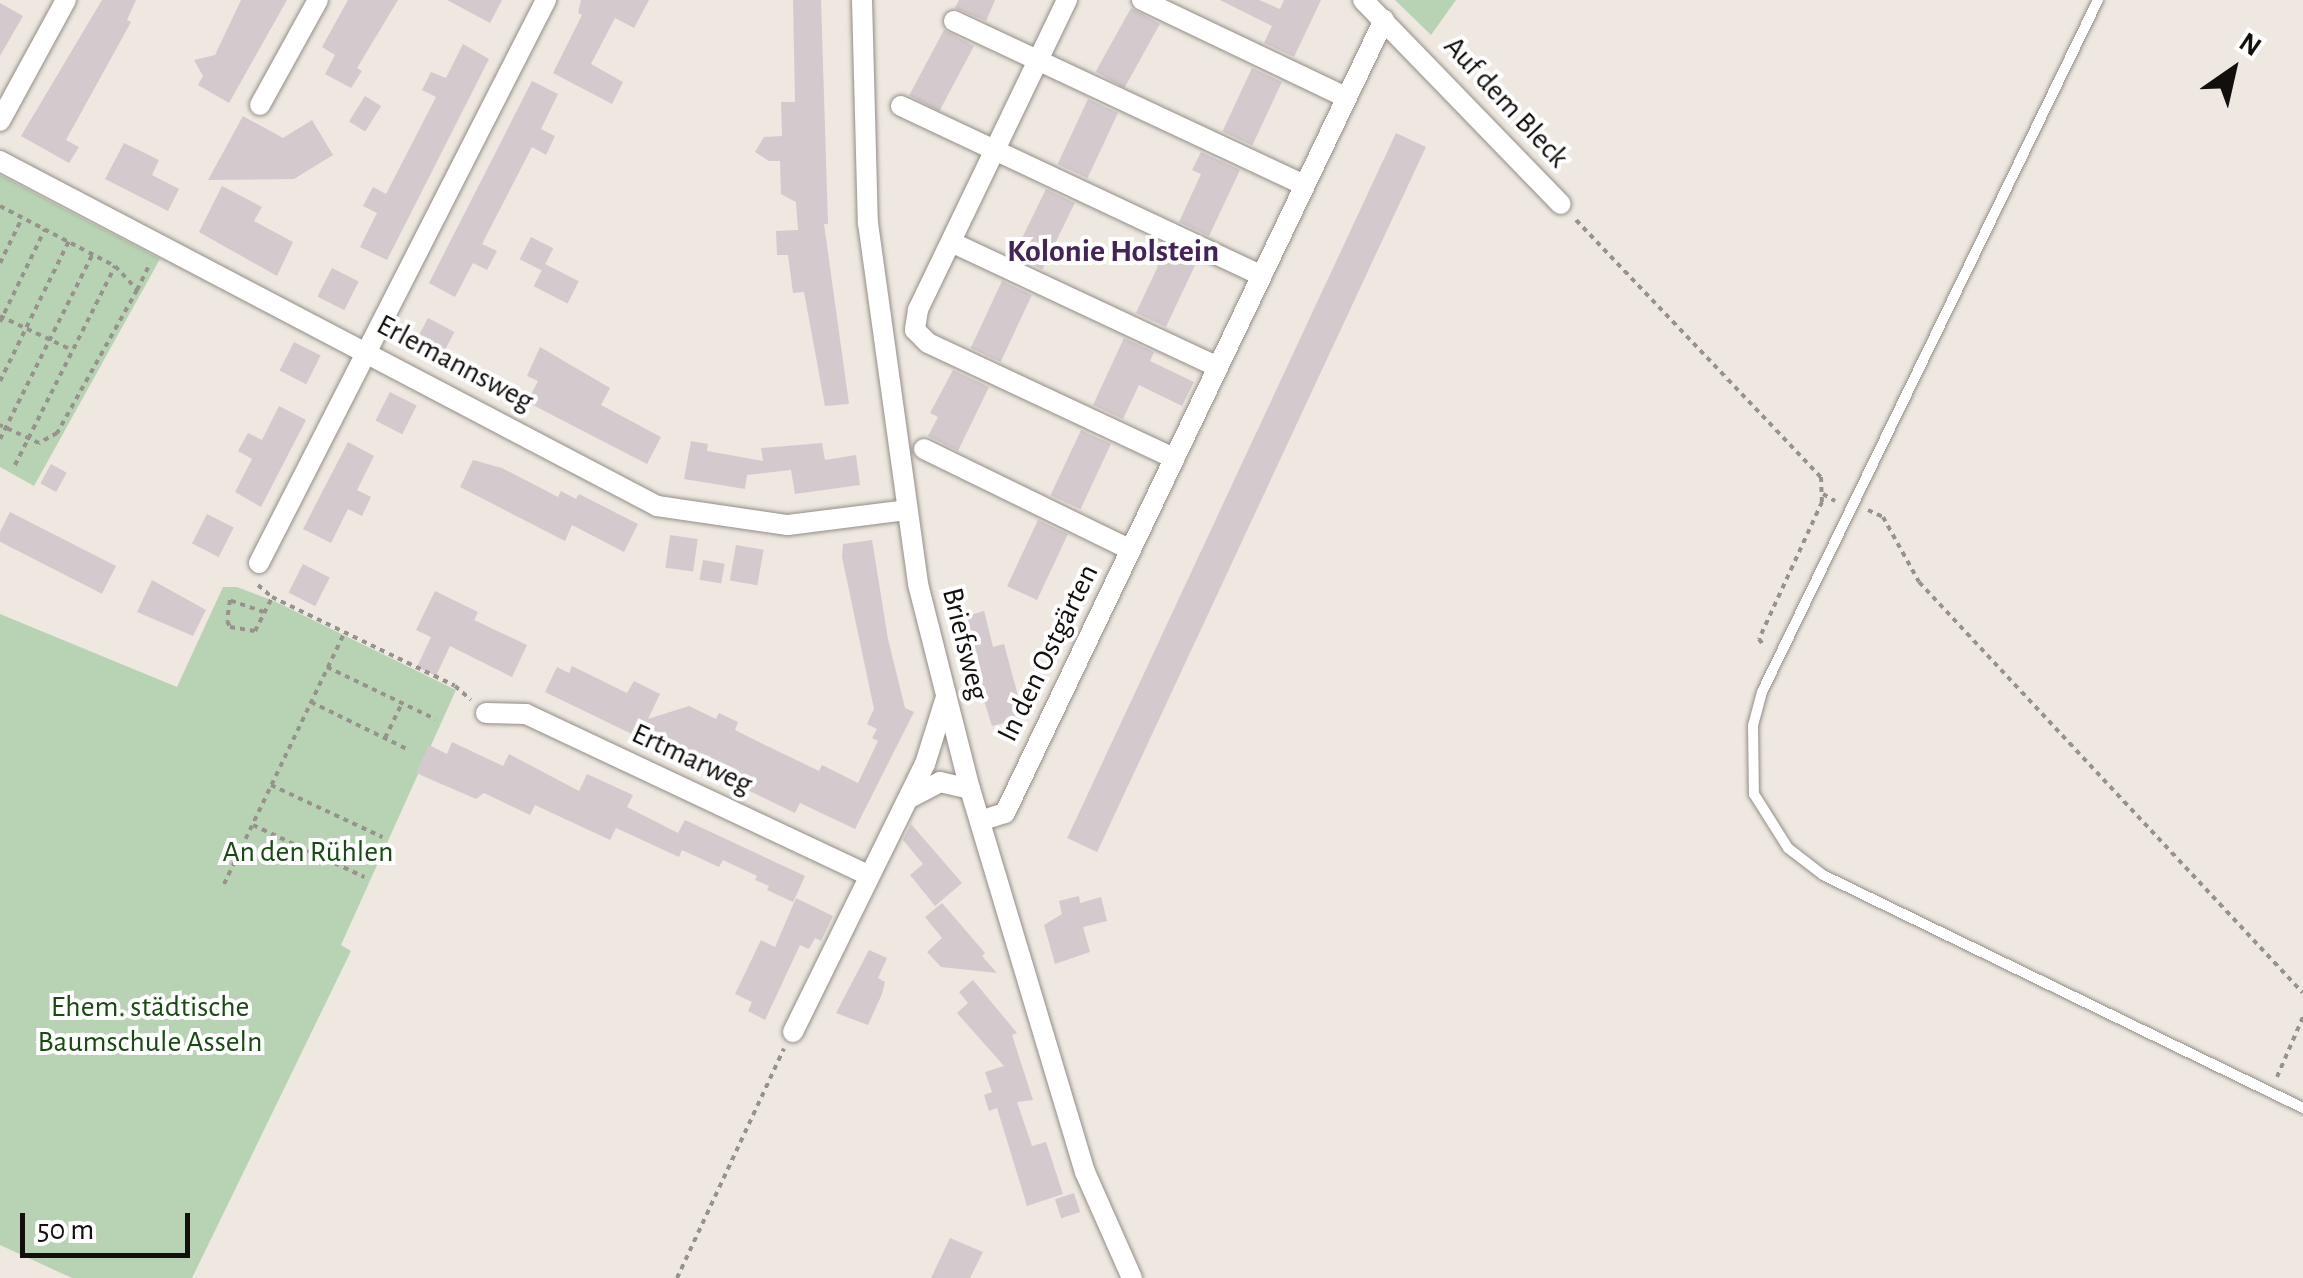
<!DOCTYPE html>
<html>
<head>
<meta charset="utf-8">
<style>
	body { margin:0 }
	#map { position:relative; width:2303px; height:1278px; overflow:hidden; background:#eee8e0; font-family:"Alegreya Sans",sans-serif }
	div>[style] { position:absolute }
	[style*='--x'] { left:calc(var(--x)*1px); top:calc(var(--y)*1px); width:calc(var(--w)*1px); rotate:calc(var(--a)*1deg) }
	.green>* { inset:0; background:#b8d3b4 }
	.building>* { inset:0; background:#d4c9cd; transform-origin:0 0 }
	.path>* { height:4px; margin-top:-2px; transform-origin:0; background:repeating-linear-gradient(90deg,#97928c 0 5px,transparent 0 10px) }
	.roads { filter:drop-shadow(0 0 2px #938d86) drop-shadow(0 0 2px #938d86) }
	.lane>* { height:10px; margin:-5px; padding:0 5px; transform-origin:5px; border-radius:5px; background:#fff }
	.street>* { height:20px; margin:-10px; padding:0 10px; transform-origin:10px; border-radius:10px; background:#fff }
	span { translate:-50% -50%; white-space:nowrap; text-align:center; line-height:1.15; -webkit-text-stroke:8px #fff; paint-order:stroke }
	.street-label { font-size:30px; color:#120f0d }
	.park-label { font-size:30px; color:#184b12 }
	.neighbourhood-label { font-size:32px; color:#44225a; font-weight:700 }
	.north { position:absolute; left:2183px; top:20px; width:100px; height:100px; -webkit-text-stroke:8px #fff; paint-order:stroke; rotate:34deg; font-size:28px; font-weight:700; line-height:40px; text-align:center; color:#120f0d }
	.north::after { content:''; display:block; margin:auto; width:35px; height:45px; background:#120f0d; clip-path:polygon(50% 0,100% 100%,50% 72%,0 100%) }
	.scale { position:absolute; left:20px; top:1213px; width:170px; height:45px; box-sizing:border-box; border:5px solid #120f0d; border-top:0; padding-left:12px; font-size:30px; line-height:35px; white-space:nowrap; color:#120f0d; -webkit-text-stroke:8px #fff; paint-order:stroke }
</style>
</head>
<body>
<div id="map">
	<div class="green">
		<div style="clip-path:polygon(1395px 0,1456px 0,1431px 35px)"></div>
		<div style="clip-path:polygon(0 175px,160px 259px,34px 486px,0 467px)"></div>
		<div style="clip-path:polygon(223px 587px,237px 587px,274px 601px,456px 690px,341px 945px,351px 951px,192px 1278px,72px 1278px,0 1245px,0 614px,177px 687px)"></div>
	</div>
	<div class="building">
		<div style="clip-path:polygon(102px 0,136px 0,127px 20px,131px 22px,66px 140px,79px 147px,69px 163px,21px 136px)"></div>
		<div style="clip-path:polygon(241px 0,287px 0,229px 103px,198px 85px,203px 76px,194px 60px,215px 55px)"></div>
		<div style="clip-path:polygon(348px 0,398px 0,357px 68px,362px 71px,351px 88px,325px 74px,335px 55px,322px 47px)"></div>
		<div style="clip-path:polygon(447px 0,502px 0,490px 23px)"></div>
		<div style="clip-path:polygon(581px 0,649px 0,634px 28px,615px 18px,591px 64px,623px 82px,612px 104px,553px 73px,582px 15px,578px 13px)"></div>
		<div style="clip-path:polygon(793px 0,821px 0,828px 224px,824px 224px,849px 404px,825px 406px,804px 292px,793px 293px,788px 255px,777px 255px,776px 231px,798px 230px,796px 202px,781px 194px,780px 161px,769px 161px,755px 152px,764px 137px,782px 136px,781px 102px,795px 102px)"></div>
		<div style="clip-path:polygon(959px 0,995px 0,986px 21px,955px 8px)"></div>
		<div style="clip-path:polygon(1220px 0,1259px 0,1280px 9px,1284px 0,1321px 0,1294px 57px,1264px 43px,1272px 26px)"></div>
		<div style="clip-path:polygon(0 3px,23px 16px,0 56px)"></div>
		<div style="left:1131px;top:8px;width:33px;height:73px;rotate:29deg"></div>
		<div style="left:944px;top:30px;width:34px;height:74px;rotate:28deg"></div>
		<div style="clip-path:polygon(463px 44px,489px 59px,387px 260px,360px 247px,377px 213px,363px 206px,373px 187px,386px 194px,436px 97px,422px 90px,431px 72px,446px 78px)"></div>
		<div style="left:1252px;top:68px;width:33px;height:70px;rotate:25deg"></div>
		<div style="clip-path:polygon(532px 81px,558px 94px,541px 129px,555px 136px,546px 155px,532px 147px,482px 244px,497px 251px,487px 270px,473px 263px,455px 297px,429px 283px)"></div>
		<div style="left:365px;top:96px;width:19px;height:30px;rotate:32deg"></div>
		<div style="left:1088px;top:99px;width:33px;height:72px;rotate:25deg"></div>
		<div style="clip-path:polygon(243px 116px,283px 138px,312px 120px,333px 155px,294px 179px,208px 180px)"></div>
		<div style="left:1396px;top:133px;width:33px;height:778px;rotate:25deg"></div>
		<div style="clip-path:polygon(124px 143px,159px 160px,152px 175px,179px 189px,168px 211px,105px 179px)"></div>
		<div style="clip-path:polygon(1201px 152px,1240px 170px,1209px 236px,1179px 222px,1201px 174px,1192px 170px)"></div>
		<div style="clip-path:polygon(222px 186px,262px 207px,254px 221px,293px 242px,277px 276px,199px 232px)"></div>
		<div style="left:1046px;top:189px;width:32px;height:74px;rotate:26deg"></div>
		<div style="left:531px;top:237px;width:25px;height:25px;rotate:27deg"></div>
		<div style="clip-path:polygon(1158px 242px,1197px 261px,1166px 327px,1136px 313px,1158px 266px,1149px 261px)"></div>
		<div style="left:545px;top:264px;width:38px;height:25px;rotate:27deg"></div>
		<div style="left:332px;top:268px;width:30px;height:32px;rotate:27deg"></div>
		<div style="left:1002px;top:281px;width:33px;height:74px;rotate:25deg"></div>
		<div style="left:428px;top:318px;width:30px;height:33px;rotate:28deg"></div>
		<div style="clip-path:polygon(1124px 338px,1154px 352px,1150px 361px,1194px 382px,1182px 406px,1139px 385px,1123px 419px,1093px 405px)"></div>
		<div style="left:294px;top:342px;width:30px;height:32px;rotate:27deg"></div>
		<div style="clip-path:polygon(540px 347px,610px 388px,601px 405px,661px 437px,647px 464px,527px 402px,538px 381px,527px 376px)"></div>
		<div style="clip-path:polygon(953px 370px,989px 387px,958px 451px,928px 436px,938px 417px,930px 413px)"></div>
		<div style="left:390px;top:392px;width:30px;height:32px;rotate:27deg"></div>
		<div style="clip-path:polygon(279px 406px,306px 420px,261px 507px,235px 492px,252px 459px,238px 451px,248px 433px,262px 440px)"></div>
		<div style="left:1081px;top:430px;width:33px;height:72px;rotate:25deg"></div>
		<div style="clip-path:polygon(691px 441px,708px 444px,707px 451px,763px 461px,761px 448px,822px 443px,825px 460px,856px 455px,860px 485px,795px 494px,791px 470px,747px 475px,745px 489px,684px 479px)"></div>
		<div style="clip-path:polygon(348px 442px,374px 456px,357px 490px,371px 497px,362px 516px,348px 509px,331px 543px,303px 529px)"></div>
		<div style="clip-path:polygon(473px 460px,502px 468px,558px 497px,561px 491px,576px 499px,579px 494px,638px 524px,624px 552px,572px 525px,565px 541px,460px 487px)"></div>
		<div style="left:51px;top:464px;width:18px;height:22px;rotate:29deg"></div>
		<div style="left:10px;top:512px;width:119px;height:31px;rotate:27deg"></div>
		<div style="left:207px;top:514px;width:30px;height:33px;rotate:27deg"></div>
		<div style="left:1038px;top:520px;width:33px;height:73px;rotate:25deg"></div>
		<div style="left:670px;top:535px;width:28px;height:33px;rotate:8deg"></div>
		<div style="clip-path:polygon(872px 540px,888px 639px,905px 708px,914px 712px,855px 829px,800px 803px,795px 813px,545px 692px,557px 667px,569px 673px,572px 666px,627px 693px,634px 681px,660px 694px,648px 719px,689px 706px,716px 719px,719px 713px,738px 722px,735px 730px,761px 743px,819px 771px,822px 765px,858px 783px,878px 741px,872px 738px,877px 729px,867px 724px,874px 709px,842px 557px,843px 544px)"></div>
		<div style="left:736px;top:545px;width:28px;height:36px;rotate:10deg"></div>
		<div style="left:703px;top:560px;width:22px;height:20px;rotate:10deg"></div>
		<div style="left:303px;top:564px;width:30px;height:32px;rotate:27deg"></div>
		<div style="clip-path:polygon(152px 580px,206px 610px,193px 636px,137px 612px)"></div>
		<div style="clip-path:polygon(435px 591px,478px 612px,474px 620px,527px 645px,512px 677px,450px 646px,436px 676px,417px 667px,431px 637px,416px 630px)"></div>
		<div style="clip-path:polygon(984px 611px,993px 647px,1004px 644px,1024px 718px,992px 726px,961px 628px,969px 625px,967px 616px)"></div>
		<div style="clip-path:polygon(452px 742px,503px 766px,509px 754px,579px 791px,587px 774px,633px 795px,627px 807px,678px 833px,685px 820px,805px 876px,793px 902px,767px 890px,769px 886px,755px 880px,757px 876px,723px 860px,719px 867px,682px 850px,679px 857px,616px 828px,610px 840px,535px 805px,530px 815px,484px 793px,476px 799px,416px 773px,429px 745px,447px 754px)"></div>
		<div style="clip-path:polygon(911px 824px,962px 883px,935px 906px,910px 875px,923px 864px,903px 840px)"></div>
		<div style="clip-path:polygon(1079px 896px,1080px 903px,1101px 897px,1107px 921px,1083px 927px,1090px 952px,1055px 964px,1044px 925px,1062px 914px,1059px 901px)"></div>
		<div style="clip-path:polygon(796px 898px,833px 916px,821px 941px,815px 938px,809px 949px,800px 945px,765px 1020px,748px 1011px,752px 1002px,735px 994px,761px 940px,775px 947px)"></div>
		<div style="clip-path:polygon(942px 903px,985px 953px,982px 956px,997px 973px,941px 967px,927px 952px,942px 938px,925px 917px)"></div>
		<div style="clip-path:polygon(869px 950px,887px 958px,878px 978px,885px 982px,882px 994px,868px 1025px,836px 1013px)"></div>
		<div style="clip-path:polygon(973px 980px,1017px 1033px,1012px 1035px,1033px 1100px,1017px 1102px,1032px 1146px,1046px 1142px,1063px 1194px,1027px 1206px,997px 1108px,989px 1111px,984px 1095px,992px 1092px,985px 1072px,1004px 1066px,957px 1013px,968px 1003px,959px 992px)"></div>
		<div style="left:1074px;top:1193px;width:20px;height:20px;rotate:72deg"></div>
		<div style="clip-path:polygon(950px 1238px,983px 1252px,970px 1278px,931px 1278px)"></div>
	</div>
	<div class="path">
		<div style="--x:0;--y:206;--w:130;--a:27.6"></div>
		<div style="--x:115;--y:266;--w:33;--a:47"></div>
		<div style="--x:137;--y:290;--w:164;--a:119.2"></div>
		<div style="--x:57;--y:433;--w:21;--a:151"></div>
		<div style="--x:39;--y:443;--w:43;--a:-155.2"></div>
		<div style="--x:1576;--y:220;--w:355;--a:46.4"></div>
		<div style="--x:1821;--y:477;--w:25;--a:88"></div>
		<div style="--x:1822;--y:502;--w:151;--a:114.7"></div>
		<div style="--x:1759;--y:639;--w:9;--a:54"></div>
		<div style="--x:0;--y:263;--w:50;--a:-63.9"></div>
		<div style="--x:137;--y:290;--w:30;--a:-64"></div>
		<div style="--x:0;--y:316;--w:80;--a:25.3"></div>
		<div style="--x:0;--y:322;--w:103;--a:-64.2"></div>
		<div style="--x:0;--y:381;--w:156;--a:-63.8"></div>
		<div style="--x:0;--y:439;--w:208;--a:-63.4"></div>
		<div style="--x:15;--y:465;--w:223;--a:-63.3"></div>
		<div style="--x:1823;--y:494;--w:14;--a:30"></div>
		<div style="--x:1868;--y:510;--w:17;--a:25"></div>
		<div style="--x:1883;--y:517;--w:74;--a:61"></div>
		<div style="--x:1919;--y:582;--w:562;--a:46.95"></div>
		<div style="--x:258;--y:585;--w:18;--a:41"></div>
		<div style="--x:272;--y:597;--w:203;--a:25.9"></div>
		<div style="--x:455;--y:686;--w:21;--a:41"></div>
		<div style="--x:264;--y:612;--w:36;--a:-161"></div>
		<div style="--x:230;--y:600;--w:21;--a:98"></div>
		<div style="--x:227;--y:621;--w:7;--a:63"></div>
		<div style="--x:230;--y:627;--w:25;--a:9"></div>
		<div style="--x:255;--y:631;--w:38;--a:-63"></div>
		<div style="--x:327;--y:667;--w:120;--a:25.7"></div>
		<div style="--x:311;--y:702;--w:109;--a:26.1"></div>
		<div style="--x:385;--y:738;--w:39;--a:-64"></div>
		<div style="--x:271;--y:785;--w:123;--a:25.1"></div>
		<div style="--x:253;--y:825;--w:123;--a:25.1"></div>
		<div style="--x:224;--y:884;--w:278;--a:-64.4"></div>
		<div style="--x:2277;--y:1077;--w:65;--a:-66.6"></div>
		<div style="--x:677;--y:1278;--w:253;--a:-65"></div>
	</div>
	<div class="roads">
		<div class="lane">
			<div style="--x:2098;--y:0;--w:769;--a:115.9"></div>
			<div style="--x:1762;--y:692;--w:35;--a:105"></div>
			<div style="--x:1753;--y:726;--w:68;--a:89.2"></div>
			<div style="--x:1754;--y:794;--w:64;--a:57.8"></div>
			<div style="--x:1788;--y:848;--w:44;--a:37.6"></div>
			<div style="--x:1823;--y:875;--w:534;--a:25.89"></div>
		</div>
		<div class="street">
			<div style="--x:862;--y:0;--w:223;--a:88.5"></div>
			<div style="--x:868;--y:223;--w:364;--a:82.1"></div>
			<div style="--x:918;--y:584;--w:211;--a:75.8"></div>
			<div style="--x:970;--y:789;--w:400;--a:73.3"></div>
			<div style="--x:1085;--y:1172;--w:116;--a:66.1"></div>
			<div style="--x:1067;--y:0;--w:344;--a:115.7"></div>
			<div style="--x:918;--y:310;--w:20;--a:99"></div>
			<div style="--x:915;--y:330;--w:18;--a:45"></div>
			<div style="--x:928;--y:343;--w:272;--a:25.1"></div>
			<div style="--x:1142;--y:0;--w:225;--a:25.5"></div>
			<div style="--x:1363;--y:0;--w:284;--a:45.9"></div>
			<div style="--x:954;--y:21;--w:384;--a:25.1"></div>
			<div style="--x:260;--y:105;--w:120;--a:-61.1"></div>
			<div style="--x:901;--y:106;--w:397;--a:25.2"></div>
			<div style="--x:0;--y:121;--w:138;--a:-61.4"></div>
			<div style="--x:0;--y:161;--w:742;--a:27.7"></div>
			<div style="--x:657;--y:506;--w:132;--a:8.3"></div>
			<div style="--x:788;--y:525;--w:119;--a:-7.2"></div>
			<div style="--x:951;--y:242;--w:295;--a:25.1"></div>
			<div style="--x:924;--y:449;--w:230;--a:26"></div>
			<div style="--x:259;--y:563;--w:632;--a:-62.99"></div>
			<div style="--x:486;--y:713;--w:40;--a:1.4"></div>
			<div style="--x:526;--y:714;--w:378;--a:25.2"></div>
			<div style="--x:908;--y:799;--w:36;--a:-28"></div>
			<div style="--x:940;--y:782;--w:31;--a:13"></div>
			<div style="--x:980;--y:821;--w:26;--a:-18"></div>
			<div style="--x:1005;--y:813;--w:879;--a:-64.46"></div>
			<div style="--x:793;--y:1032;--w:299;--a:-63.8"></div>
			<div style="--x:925;--y:764;--w:67;--a:-72.6"></div>
		</div>
	</div>
	<div class="street-label">
		<span style="left:1506px;top:102px;rotate:47deg">Auf dem Bleck</span>
		<span style="left:455px;top:363px;rotate:28deg">Erlemannsweg</span>
		<span style="left:965px;top:644px;rotate:76deg">Briefsweg</span>
		<span style="left:1048px;top:653px;rotate:-64deg">In den Ostgärten</span>
		<span style="left:692px;top:759px;rotate:25deg">Ertmarweg</span>
	</div>
	<div class="park-label">
		<span style="left:308px;top:852px">An den Rühlen</span>
		<span style="left:150px;top:1024px">Ehem. städtische<br>Baumschule Asseln</span>
	</div>
	<div class="neighbourhood-label">
		<span style="left:1113px;top:251px">Kolonie Holstein</span>
	</div>
	<div class="north">N</div>
	<div class="scale">50 m</div>
</div>
</body>
</html>
